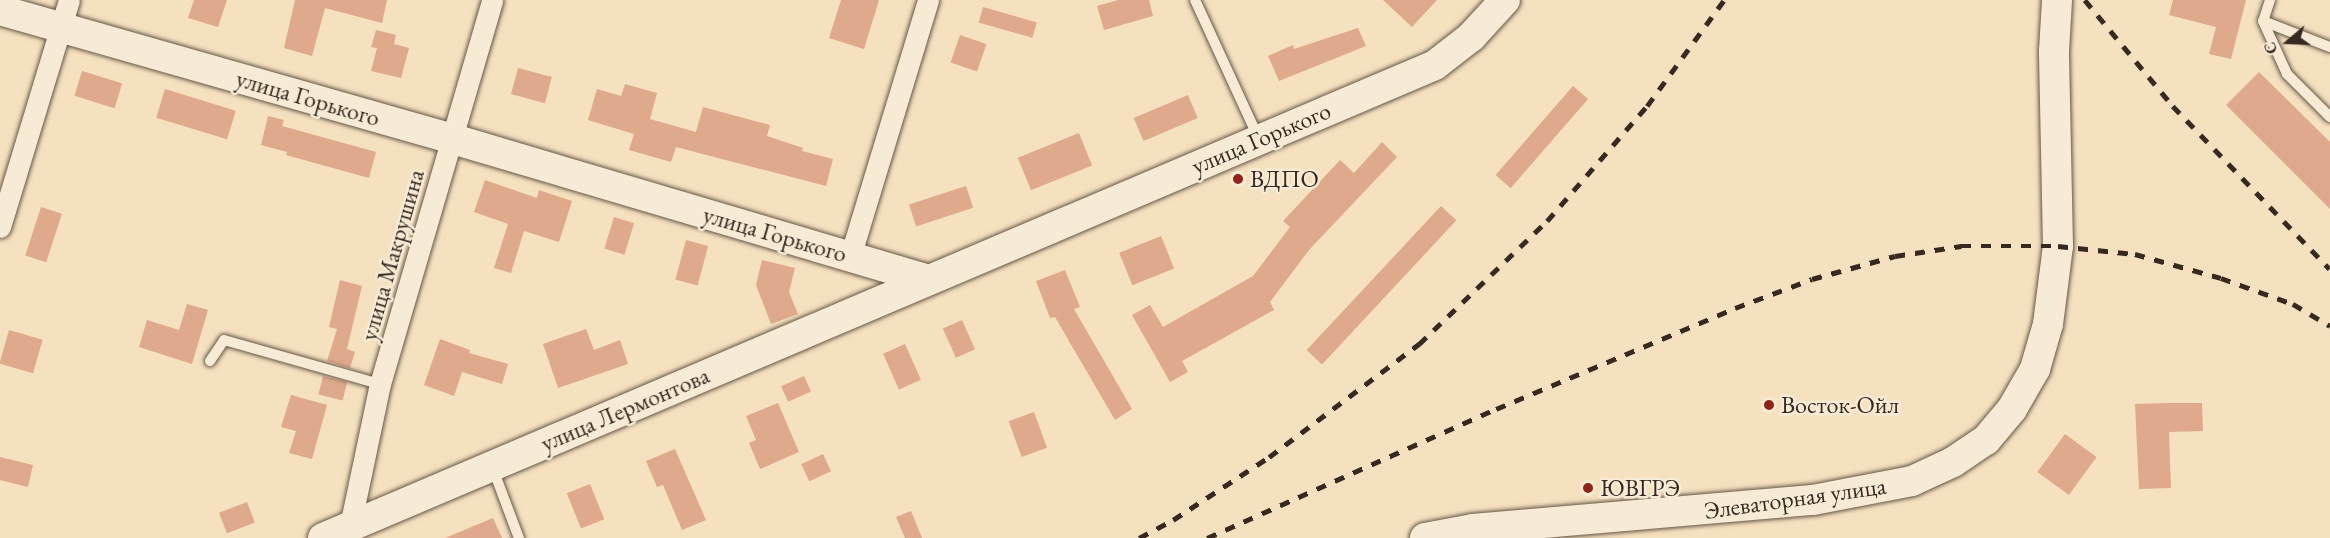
<!DOCTYPE html>
<html>
<head>
<meta charset="utf-8">
<style>
	body { margin:0 }
	#map { position:relative; width:2330px; height:538px; overflow:hidden; background:#f5e0bf; font-family:"EB Garamond",serif }
	div>[style] { position:absolute }
	[style*='--x'] { left:calc(var(--x)*1px); top:calc(var(--y)*1px); width:calc(var(--w)*1px); rotate:calc(var(--a)*1deg) }
	.building>* { inset:0; background:#dfa98b; transform-origin:0 0 }
	.roads { filter:drop-shadow(0 0 2px #665747) drop-shadow(0 0 2px #665747) }
	.lane>* { height:10px; margin:-5px; padding:0 5px; transform-origin:5px; border-radius:5px; background:#f8ebd5 }
	.street>* { height:21px; margin:-10.5px; padding:0 10.5px; transform-origin:10.5px; border-radius:10.5px; background:#f8ebd5 }
	.secondary>* { height:30px; margin:-15px; padding:0 15px; transform-origin:15px; border-radius:15px; background:#f8ebd5 }
	.rail>* { height:4.5px; margin-top:-2.25px; transform-origin:0; background:repeating-linear-gradient(90deg,#37291f 0 10px,transparent 0 20px) }
	.dots>* { width:16px; height:16px; translate:-50% -50%; box-sizing:border-box; border:3px solid #f8ebd5; border-radius:50% }
	span { translate:-50% -50%; white-space:nowrap; text-align:center; line-height:1.15; -webkit-text-stroke:5px #f8ebd5; paint-order:stroke }
	.street-label { font-size:24px; color:#37291f }
	.poi-label { font-size:24px; color:#37291f }
	.left { translate:0 -50%; text-align:left }
	.north { position:absolute; left:2258px; top:12px; width:60px; height:60px; -webkit-text-stroke:4px #f8ebd5; paint-order:stroke; rotate:251deg; font-size:16px; font-weight:700; line-height:24px; text-align:center; color:#37291f }
	.north::after { content:''; display:block; margin:auto; width:21px; height:27px; background:#37291f; clip-path:polygon(50% 0,100% 100%,50% 72%,0 100%) }
</style>
</head>
<body>
<div id="map">
	<div class="building">
		<div style="clip-path:polygon(194px 0,227px 0,218px 27px,188px 18px)"></div>
		<div style="clip-path:polygon(295px 0,387px 0,382px 23px,325px 8px,312px 56px,284px 48px)"></div>
		<div style="clip-path:polygon(841px 0,879px 0,864px 49px,829px 38px)"></div>
		<div style="clip-path:polygon(1118px 0,1149px 0,1153px 16px,1104px 30px,1097px 6px)"></div>
		<div style="clip-path:polygon(1383px 0,1437px 0,1412px 27px)"></div>
		<div style="clip-path:polygon(2173px 0,2246px 0,2231px 59px,2209px 54px,2216px 27px,2169px 15px)"></div>
		<div style="left:983px;top:7px;width:56px;height:16px;rotate:16deg"></div>
		<div style="clip-path:polygon(1358px 28px,1366px 46px,1279px 81px,1268px 56px,1293px 45px,1294px 49px)"></div>
		<div style="clip-path:polygon(376px 30px,396px 35px,394px 44px,409px 48px,401px 78px,371px 71px,377px 48px,371px 47px)"></div>
		<div style="left:960px;top:35px;width:28px;height:29px;rotate:19deg"></div>
		<div style="left:518px;top:68px;width:35px;height:27px;rotate:15deg"></div>
		<div style="left:82px;top:71px;width:42px;height:26px;rotate:17deg"></div>
		<div style="clip-path:polygon(2259px 72px,2330px 142px,2330px 209px,2226px 105px)"></div>
		<div style="clip-path:polygon(625px 84px,657px 93px,650px 119px,696px 132px,703px 107px,770px 125px,767px 136px,803px 148px,802px 151px,833px 159px,826px 186px,676px 147px,671px 162px,629px 150px,634px 134px,588px 120px,597px 89px,621px 96px)"></div>
		<div style="left:1573px;top:86px;width:20px;height:118px;rotate:41deg"></div>
		<div style="left:165px;top:89px;width:74px;height:30px;rotate:17deg"></div>
		<div style="left:1188px;top:95px;width:25px;height:59px;rotate:67deg"></div>
		<div style="clip-path:polygon(268px 116px,284px 120px,282px 126px,376px 152px,369px 178px,286px 155px,287px 152px,261px 145px)"></div>
		<div style="left:1079px;top:133px;width:35px;height:66px;rotate:68deg"></div>
		<div style="clip-path:polygon(1382px 142px,1397px 157px,1309px 250px,1270px 302px,1274px 310px,1182px 361px,1188px 372px,1170px 382px,1132px 315px,1150px 305px,1163px 327px,1253px 276px,1290px 227px,1283px 221px,1340px 160px,1354px 173px)"></div>
		<div style="clip-path:polygon(485px 180px,537px 198px,539px 190px,572px 201px,559px 242px,524px 231px,511px 273px,494px 268px,508px 224px,474px 212px)"></div>
		<div style="left:966px;top:186px;width:23px;height:60px;rotate:72deg"></div>
		<div style="left:1441px;top:206px;width:21px;height:197px;rotate:43deg"></div>
		<div style="left:41px;top:207px;width:22px;height:51px;rotate:18deg"></div>
		<div style="left:614px;top:217px;width:21px;height:33px;rotate:17deg"></div>
		<div style="left:1161px;top:236px;width:35px;height:45px;rotate:68deg"></div>
		<div style="left:686px;top:240px;width:23px;height:41px;rotate:15deg"></div>
		<div style="clip-path:polygon(762px 260px,795px 268px,789px 292px,798px 314px,771px 324px,756px 285px)"></div>
		<div style="clip-path:polygon(1065px 270px,1080px 307px,1074px 309px,1132px 409px,1115px 420px,1055px 317px,1050px 318px,1036px 281px)"></div>
		<div style="clip-path:polygon(340px 280px,362px 286px,347px 349px,355px 352px,350px 368px,327px 361px,337px 329px,329px 327px)"></div>
		<div style="clip-path:polygon(187px 304px,208px 310px,192px 364px,139px 347px,147px 320px,179px 330px)"></div>
		<div style="left:962px;top:320px;width:32px;height:21px;rotate:66deg"></div>
		<div style="clip-path:polygon(586px 329px,594px 350px,620px 340px,628px 364px,558px 388px,543px 344px)"></div>
		<div style="left:9px;top:330px;width:35px;height:35px;rotate:16deg"></div>
		<div style="clip-path:polygon(440px 339px,470px 350px,469px 353px,508px 364px,502px 384px,462px 372px,454px 396px,424px 385px)"></div>
		<div style="left:905px;top:344px;width:39px;height:24px;rotate:66deg"></div>
		<div style="left:323px;top:376px;width:25px;height:19px;rotate:14deg"></div>
		<div style="left:804px;top:376px;width:17px;height:25px;rotate:66deg"></div>
		<div style="clip-path:polygon(291px 395px,327px 405px,312px 459px,289px 453px,296px 431px,281px 427px)"></div>
		<div style="clip-path:polygon(778px 403px,799px 452px,760px 469px,749px 443px,756px 440px,746px 416px)"></div>
		<div style="clip-path:polygon(2168px 403px,2202px 403px,2203px 431px,2169px 432px,2171px 488px,2139px 489px,2135px 404px)"></div>
		<div style="left:1034px;top:412px;width:38px;height:27px;rotate:70deg"></div>
		<div style="left:2065px;top:434px;width:39px;height:47px;rotate:36deg"></div>
		<div style="clip-path:polygon(675px 449px,706px 520px,682px 530px,663px 485px,657px 487px,646px 461px)"></div>
		<div style="left:823px;top:454px;width:19px;height:24px;rotate:65deg"></div>
		<div style="clip-path:polygon(0 457px,33px 465px,28px 487px,0 480px)"></div>
		<div style="left:590px;top:484px;width:38px;height:25px;rotate:68deg"></div>
		<div style="left:247px;top:502px;width:22px;height:30px;rotate:69deg"></div>
		<div style="clip-path:polygon(911px 511px,922px 538px,905px 538px,896px 517px)"></div>
		<div style="clip-path:polygon(493px 518px,502px 538px,445px 538px)"></div>
	</div>
	<div class="roads">
		<div class="lane">
			<div style="--x:1195;--y:0;--w:153;--a:65.3"></div>
			<div style="--x:2270;--y:0;--w:22;--a:108"></div>
			<div style="--x:2263;--y:21;--w:58;--a:65.6"></div>
			<div style="--x:2287;--y:74;--w:61;--a:45"></div>
			<div style="--x:2263;--y:21;--w:72;--a:21.2"></div>
			<div style="--x:210;--y:361;--w:25;--a:-56"></div>
			<div style="--x:224;--y:340;--w:162;--a:15.8"></div>
			<div style="--x:493;--y:469;--w:74;--a:69.4"></div>
		</div>
		<div class="street">
			<div style="--x:0;--y:227;--w:237;--a:-73.1"></div>
			<div style="--x:850;--y:257;--w:269;--a:-73.1"></div>
			<div style="--x:350;--y:526;--w:145;--a:-78.1"></div>
			<div style="--x:380;--y:384;--w:400;--a:-73.7"></div>
		</div>
		<div class="secondary">
			<div style="--x:0;--y:10;--w:471;--a:15.9"></div>
			<div style="--x:453;--y:139;--w:495;--a:16.5"></div>
			<div style="--x:323;--y:538;--w:1208;--a:-23.04"></div>
			<div style="--x:1435;--y:65;--w:46;--a:-37.9"></div>
			<div style="--x:1471;--y:37;--w:50;--a:-47.4"></div>
			<div style="--x:1425;--y:538;--w:49;--a:-10.6"></div>
			<div style="--x:1473;--y:529;--w:341;--a:-4.9"></div>
			<div style="--x:1813;--y:500;--w:101;--a:-10.9"></div>
			<div style="--x:1912;--y:481;--w:45;--a:-24.9"></div>
			<div style="--x:1953;--y:462;--w:40;--a:-34"></div>
			<div style="--x:1986;--y:440;--w:40;--a:-50"></div>
			<div style="--x:2012;--y:409;--w:46;--a:-60.1"></div>
			<div style="--x:2035;--y:369;--w:47;--a:-73.9"></div>
			<div style="--x:2048;--y:324;--w:79;--a:-82.7"></div>
			<div style="--x:2058;--y:246;--w:195;--a:-91.2"></div>
			<div style="--x:2054;--y:51;--w:51;--a:-86.6"></div>
		</div>
	</div>
	<div class="rail">
		<div style="--x:2085;--y:0;--w:138;--a:50.3"></div>
		<div style="--x:2173;--y:106;--w:226;--a:46.1"></div>
		<div style="--x:1139;--y:538;--w:38;--a:-28"></div>
		<div style="--x:1173;--y:520;--w:115;--a:-33.3"></div>
		<div style="--x:1269;--y:457;--w:188;--a:-37"></div>
		<div style="--x:1419;--y:344;--w:178;--a:-43.9"></div>
		<div style="--x:1547;--y:221;--w:152;--a:-49"></div>
		<div style="--x:1647;--y:106;--w:131;--a:-54"></div>
		<div style="--x:1207;--y:538;--w:316;--a:-24.1"></div>
		<div style="--x:1496;--y:409;--w:259;--a:-22.9"></div>
		<div style="--x:1735;--y:308;--w:82;--a:-20.6"></div>
		<div style="--x:1812;--y:279;--w:86;--a:-15.5"></div>
		<div style="--x:1895;--y:256;--w:67;--a:-8.6"></div>
		<div style="--x:1961;--y:246;--w:97;--a:0"></div>
		<div style="--x:2058;--y:246;--w:77;--a:5.9"></div>
		<div style="--x:2135;--y:254;--w:89;--a:15.6"></div>
		<div style="--x:2221;--y:278;--w:77;--a:19.9"></div>
		<div style="--x:2293;--y:304;--w:43;--a:30.7"></div>
	</div>
	<div class="dots">
		<div style="left:1238px;top:179px;background:#8f2418"></div>
		<div style="left:1769px;top:405px;background:#8f2418"></div>
		<div style="left:1588px;top:488px;background:#8f2418"></div>
	</div>
	<div class="street-label">
		<span style="left:308px;top:98px;rotate:16deg">улица Горького</span>
		<span style="left:1261px;top:138px;rotate:-23deg">улица Горького</span>
		<span style="left:775px;top:234px;rotate:16deg">улица Горького</span>
		<span style="left:392px;top:255px;rotate:-74deg">улица Макрушина</span>
		<span style="left:625px;top:409px;rotate:-23deg">улица Лермонтова</span>
		<span style="left:1795px;top:498px;rotate:-8deg">Элеваторная улица</span>
	</div>
	<div class="poi-label">
		<span class="left" style="left:1250px;top:179px">ВДПО</span>
		<span class="left" style="left:1781px;top:405px">Восток-Ойл</span>
		<span class="left" style="left:1600px;top:488px">ЮВГРЭ</span>
	</div>
	<div class="north">С</div>
</div>
</body>
</html>
